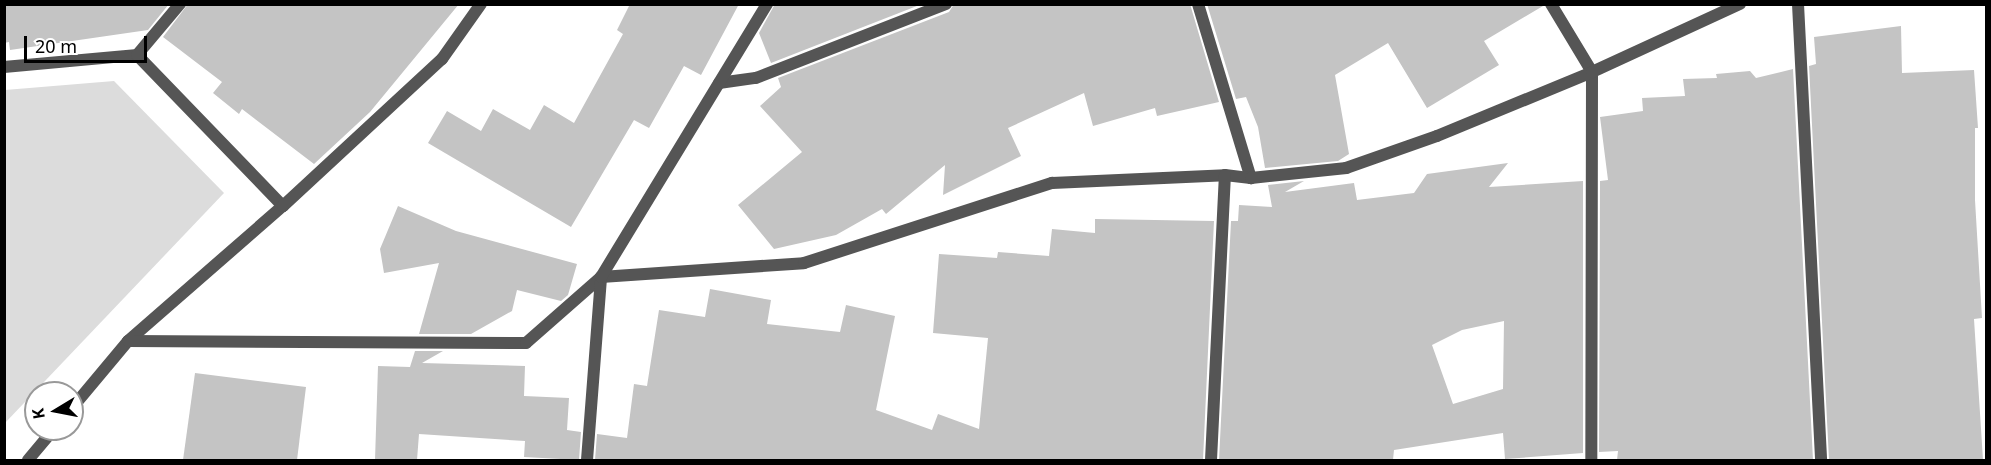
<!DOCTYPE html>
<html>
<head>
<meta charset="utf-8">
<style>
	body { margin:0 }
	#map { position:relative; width:1991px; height:465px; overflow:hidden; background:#fff; font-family:"Noto Sans",sans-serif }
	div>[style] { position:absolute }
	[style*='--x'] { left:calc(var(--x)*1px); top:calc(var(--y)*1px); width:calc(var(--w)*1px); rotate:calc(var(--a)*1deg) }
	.green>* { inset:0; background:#dcdcdc }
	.building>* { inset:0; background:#c4c4c4 }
	.street>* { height:12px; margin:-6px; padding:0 6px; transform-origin:6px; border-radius:6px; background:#555 }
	span { translate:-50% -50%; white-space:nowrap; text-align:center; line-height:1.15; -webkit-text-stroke:4.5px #fff; paint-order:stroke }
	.frame { position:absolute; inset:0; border:6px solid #000; pointer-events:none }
	.north { position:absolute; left:24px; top:381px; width:60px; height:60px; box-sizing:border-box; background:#fff; border:2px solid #999; border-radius:50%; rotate:260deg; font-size:16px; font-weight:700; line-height:24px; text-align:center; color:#000 }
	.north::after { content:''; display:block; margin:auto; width:21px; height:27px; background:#000; clip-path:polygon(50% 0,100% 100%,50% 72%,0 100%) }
	.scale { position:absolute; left:24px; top:36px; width:123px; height:27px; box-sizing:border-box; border:3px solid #000; border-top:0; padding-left:8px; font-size:18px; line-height:21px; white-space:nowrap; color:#000; -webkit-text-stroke:4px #fff; paint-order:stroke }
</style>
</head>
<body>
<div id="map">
	<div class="green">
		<div style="clip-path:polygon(114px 81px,224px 193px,5px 423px,5px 90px)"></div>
	</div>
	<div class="building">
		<div style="clip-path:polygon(4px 4px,169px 4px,148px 30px,10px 50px,9px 42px,4px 43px)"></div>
		<div style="clip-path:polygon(188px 4px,459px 4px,370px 112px,314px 164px,242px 109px,239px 114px,213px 93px,222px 82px,163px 37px)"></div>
		<div style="clip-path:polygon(630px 4px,739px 4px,701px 75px,684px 66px,649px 128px,634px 120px,571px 227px,428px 143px,447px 111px,481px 131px,493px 109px,530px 130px,544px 105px,574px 123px,623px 34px,617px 30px)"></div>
		<div style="clip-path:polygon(775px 4px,922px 4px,771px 63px,759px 33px)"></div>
		<div style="clip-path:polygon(954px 4px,1190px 4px,1219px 102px,1157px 116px,1155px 108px,1093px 126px,1084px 93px,1008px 128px,1021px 156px,943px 195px,945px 165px,886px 214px,882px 209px,836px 235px,774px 249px,738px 205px,802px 152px,760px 106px,781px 87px,778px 78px,949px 12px)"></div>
		<div style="clip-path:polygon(1207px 4px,1543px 4px,1543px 6px,1484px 41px,1499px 65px,1427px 108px,1388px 43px,1335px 75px,1349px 154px,1338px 161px,1265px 168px,1258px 127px,1246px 97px,1236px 99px)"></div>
		<div style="clip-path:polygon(1901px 26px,1902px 73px,1974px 70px,1978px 128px,1975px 128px,1975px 200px,1982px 318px,1974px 319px,1983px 460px,1829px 460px,1809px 66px,1816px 64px,1814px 37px)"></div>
		<div style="clip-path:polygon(1793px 69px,1813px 460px,1617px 460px,1618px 451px,1599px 452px,1600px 181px,1608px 180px,1600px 117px,1643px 111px,1642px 98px,1685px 96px,1683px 79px,1717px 78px,1716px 74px,1750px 71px,1756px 78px)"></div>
		<div style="clip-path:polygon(evenodd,1508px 163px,1489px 187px,1583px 181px,1583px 453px,1505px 459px,1503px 433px,1394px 450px,1393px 460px,1219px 460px,1231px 221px,1238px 221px,1239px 205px,1272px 207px,1268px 185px,1304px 181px,1285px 192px,1354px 183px,1357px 200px,1414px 193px,1427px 174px,1508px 163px,1504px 321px,1503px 389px,1453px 404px,1432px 345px,1462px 330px,1504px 321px)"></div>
		<div style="clip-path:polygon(398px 206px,456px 231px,577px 264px,568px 295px,561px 301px,517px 290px,512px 311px,471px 334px,419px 334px,439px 263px,384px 273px,380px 249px)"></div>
		<div style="clip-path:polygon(1095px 219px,1214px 221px,1203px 460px,595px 460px,597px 434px,627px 438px,634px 384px,647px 386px,659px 310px,705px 317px,710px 289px,771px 300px,767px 324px,840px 332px,846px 305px,895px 316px,876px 410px,932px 430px,938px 414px,979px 429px,988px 338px,933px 333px,939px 254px,997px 258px,998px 252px,1049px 256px,1052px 229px,1095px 233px)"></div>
		<div style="clip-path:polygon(415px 351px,443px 351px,422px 363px,525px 366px,524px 396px,569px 398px,567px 430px,581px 432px,579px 460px,524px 457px,525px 441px,419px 434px,417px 460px,375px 460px,378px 366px,410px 367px)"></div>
		<div style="clip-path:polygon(195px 373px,306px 387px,297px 460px,183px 460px)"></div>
	</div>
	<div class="street">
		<div style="--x:1198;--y:4;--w:182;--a:73.1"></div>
		<div style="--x:1551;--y:4;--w:79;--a:58.9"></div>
		<div style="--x:1592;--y:72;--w:388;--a:90.1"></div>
		<div style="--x:1798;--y:4;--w:457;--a:87.1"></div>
		<div style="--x:137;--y:55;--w:210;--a:46"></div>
		<div style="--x:4;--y:67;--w:134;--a:-5.2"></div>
		<div style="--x:137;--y:55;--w:67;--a:-49.9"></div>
		<div style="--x:719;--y:83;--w:37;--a:-8"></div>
		<div style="--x:756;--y:78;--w:204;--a:-21.3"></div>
		<div style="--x:128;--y:341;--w:206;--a:-41.1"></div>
		<div style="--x:283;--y:206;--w:217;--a:-42.8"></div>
		<div style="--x:442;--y:59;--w:67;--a:-54.7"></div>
		<div style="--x:72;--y:408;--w:87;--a:-50.1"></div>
		<div style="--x:128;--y:341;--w:398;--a:0.3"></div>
		<div style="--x:526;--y:343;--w:100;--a:-41.3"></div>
		<div style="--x:601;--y:277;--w:203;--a:-3.9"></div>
		<div style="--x:804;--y:263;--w:261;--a:-17.9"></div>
		<div style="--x:1052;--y:183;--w:173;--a:-2.6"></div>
		<div style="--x:1225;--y:175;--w:26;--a:7"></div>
		<div style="--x:1251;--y:178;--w:96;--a:-6"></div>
		<div style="--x:1346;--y:168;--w:96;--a:-19.4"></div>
		<div style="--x:1437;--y:136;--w:168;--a:-22.4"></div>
		<div style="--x:1592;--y:72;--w:163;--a:-24.7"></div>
		<div style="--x:28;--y:460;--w:40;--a:-50"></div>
		<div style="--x:587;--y:460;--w:184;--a:-85.6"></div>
		<div style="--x:601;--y:277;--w:320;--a:-58.7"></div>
		<div style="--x:1211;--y:460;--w:285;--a:-87.2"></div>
	</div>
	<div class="frame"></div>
	<div class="north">K</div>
	<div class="scale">20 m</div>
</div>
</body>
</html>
